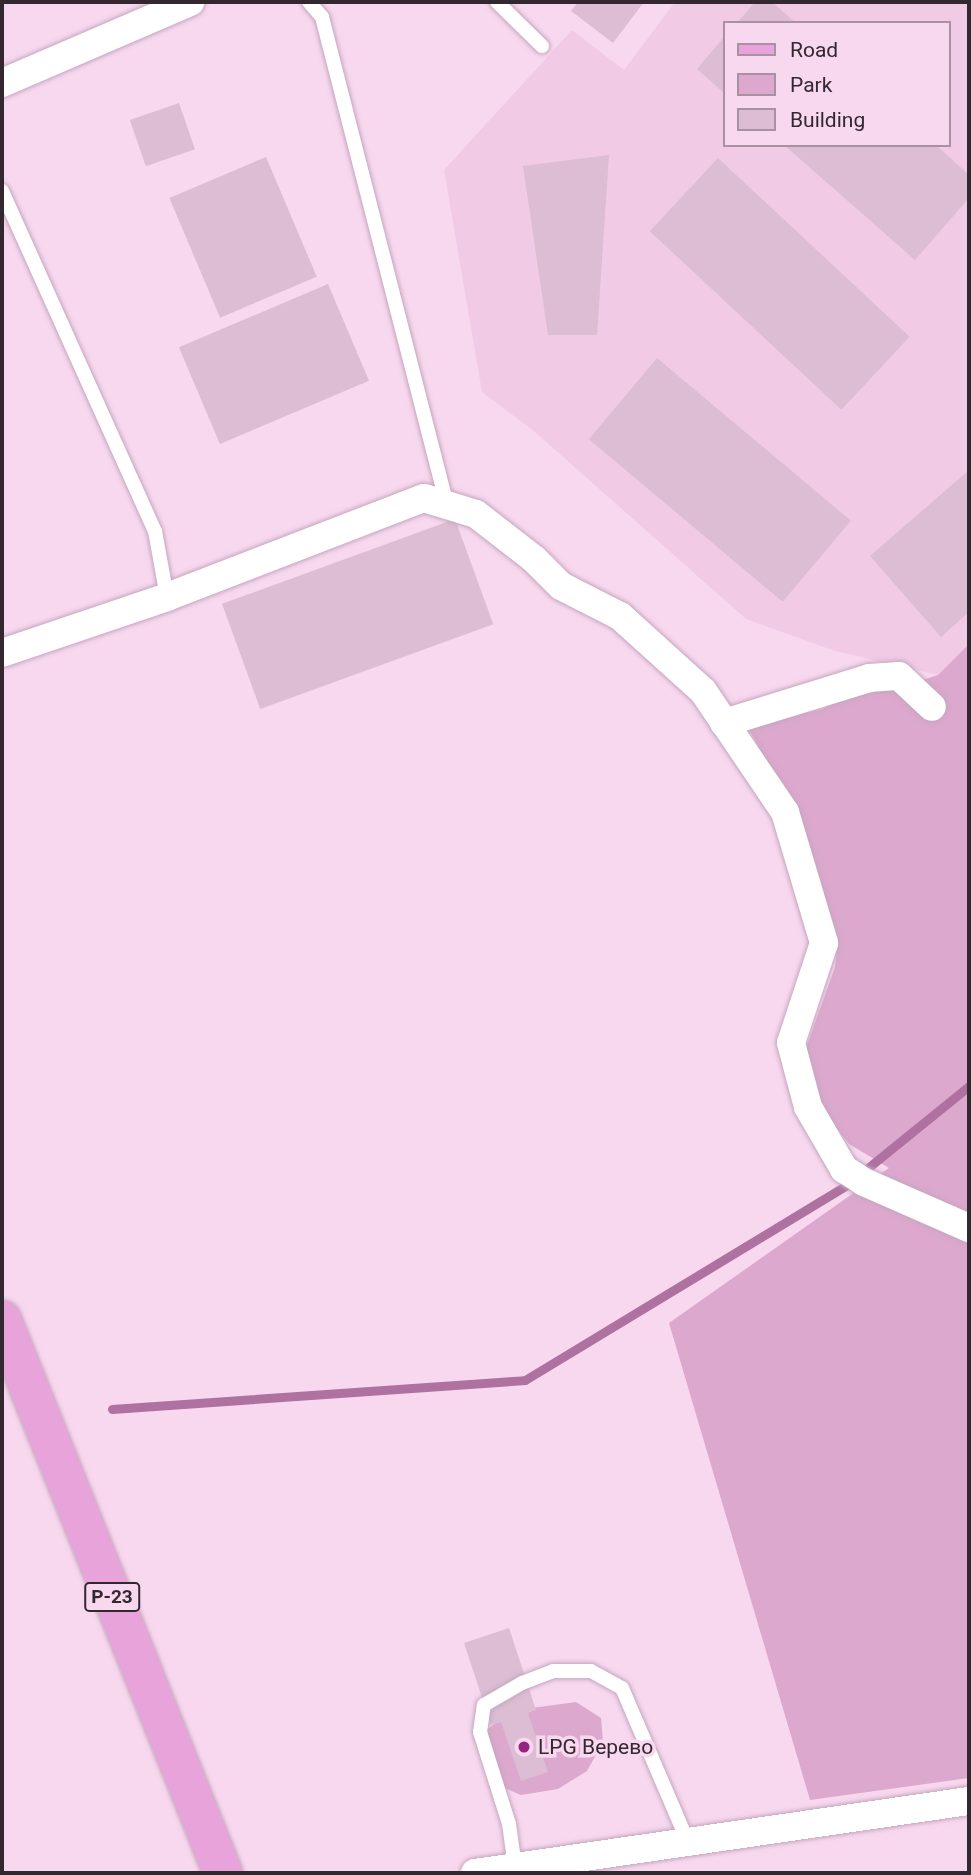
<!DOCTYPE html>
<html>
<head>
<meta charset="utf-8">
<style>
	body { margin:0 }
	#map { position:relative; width:971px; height:1875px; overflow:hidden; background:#f8d8ef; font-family:Roboto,sans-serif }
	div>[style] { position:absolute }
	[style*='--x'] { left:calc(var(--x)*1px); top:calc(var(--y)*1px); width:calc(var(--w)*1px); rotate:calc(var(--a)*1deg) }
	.built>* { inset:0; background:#f1cae6 }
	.green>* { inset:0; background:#dca8ce }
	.stream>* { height:9px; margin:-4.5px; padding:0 4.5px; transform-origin:4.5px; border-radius:4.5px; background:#af72a0 }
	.building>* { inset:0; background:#dcbdd3; transform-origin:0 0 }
	.roads { filter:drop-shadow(0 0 2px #c5a6bd) drop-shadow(0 0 2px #c5a6bd) }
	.lane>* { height:14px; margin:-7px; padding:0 7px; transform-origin:7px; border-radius:7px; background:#fff }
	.street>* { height:28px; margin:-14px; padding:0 14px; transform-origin:14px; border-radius:14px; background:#fff }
	.primary>* { height:38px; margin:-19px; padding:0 19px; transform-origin:19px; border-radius:19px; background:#e8a3da }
	.dots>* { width:19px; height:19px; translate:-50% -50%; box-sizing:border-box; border:4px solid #f8d8ef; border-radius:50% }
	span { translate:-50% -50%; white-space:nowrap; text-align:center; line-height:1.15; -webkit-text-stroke:7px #f8d8ef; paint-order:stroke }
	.shield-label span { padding:2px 5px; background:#f8d8ef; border:2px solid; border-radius:5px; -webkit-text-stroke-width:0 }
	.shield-label { font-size:19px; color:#332730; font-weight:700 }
	.poi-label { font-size:21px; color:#332730 }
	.left { translate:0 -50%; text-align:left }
	.frame { position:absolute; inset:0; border:4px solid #332730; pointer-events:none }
	.legend { position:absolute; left:723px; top:21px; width:228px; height:126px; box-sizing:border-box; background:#f8d8ef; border:2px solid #a991a3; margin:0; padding:9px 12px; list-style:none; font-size:21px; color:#332730 }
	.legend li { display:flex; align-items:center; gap:14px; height:35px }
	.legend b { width:35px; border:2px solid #a991a3 }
</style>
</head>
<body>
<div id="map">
	<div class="built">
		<div style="clip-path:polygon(evenodd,675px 2px,969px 2px,969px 644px,938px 675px,835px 651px,746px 619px,535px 432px,482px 392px,444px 170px,572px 30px,624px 70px,675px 2px,724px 23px,948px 23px,948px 145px,724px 145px,724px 23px)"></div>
	</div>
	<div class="green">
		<div style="clip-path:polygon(969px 644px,969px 1778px,810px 1800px,669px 1323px,889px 1168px,849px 1144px,816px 1102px,805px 1051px,835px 967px,838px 938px,808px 841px,748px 727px,823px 709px,846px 696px,900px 687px,938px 675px)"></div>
		<div style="clip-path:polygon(576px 1702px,601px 1718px,603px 1742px,587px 1771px,558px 1789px,521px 1795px,493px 1783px,483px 1752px,487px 1730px,510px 1711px)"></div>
	</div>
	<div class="stream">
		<div style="--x:112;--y:1409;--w:414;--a:-4"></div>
		<div style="--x:525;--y:1380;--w:378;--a:-31.2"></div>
		<div style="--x:848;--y:1184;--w:156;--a:-39"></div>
	</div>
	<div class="building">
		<div style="clip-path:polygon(578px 2px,644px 2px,613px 43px,571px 11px)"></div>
		<div style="clip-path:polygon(755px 2px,772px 2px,796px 23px,737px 23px)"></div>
		<div style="clip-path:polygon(724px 37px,724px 93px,697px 69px)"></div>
		<div style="left:179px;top:103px;width:49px;height:52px;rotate:71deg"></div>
		<div style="clip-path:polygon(784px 145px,936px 145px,969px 175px,969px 198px,915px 260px)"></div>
		<div style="clip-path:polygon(609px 155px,597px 335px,548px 335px,523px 166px)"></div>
		<div style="left:266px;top:157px;width:130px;height:105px;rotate:67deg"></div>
		<div style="left:718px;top:158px;width:262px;height:100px;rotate:43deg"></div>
		<div style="left:328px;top:284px;width:105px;height:162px;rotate:67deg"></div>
		<div style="left:657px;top:358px;width:253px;height:106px;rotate:40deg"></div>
		<div style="clip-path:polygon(969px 470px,969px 612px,941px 637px,870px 556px)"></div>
		<div style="left:455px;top:519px;width:112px;height:248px;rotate:70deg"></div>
		<div style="clip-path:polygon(509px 1628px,536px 1710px,528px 1713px,548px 1772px,521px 1781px,501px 1722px,491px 1725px,464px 1643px)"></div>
	</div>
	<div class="roads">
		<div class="lane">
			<div style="--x:309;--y:2;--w:20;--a:49"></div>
			<div style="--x:322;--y:17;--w:504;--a:75.63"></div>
			<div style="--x:497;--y:2;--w:63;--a:44.4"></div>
			<div style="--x:2;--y:191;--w:373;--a:65.8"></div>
			<div style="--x:155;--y:531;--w:67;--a:79.7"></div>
			<div style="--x:515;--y:1867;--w:43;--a:-97.9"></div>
			<div style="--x:509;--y:1824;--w:96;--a:-107.5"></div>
			<div style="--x:480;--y:1732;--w:27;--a:-82"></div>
			<div style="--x:484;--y:1705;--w:44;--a:-30.1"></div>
			<div style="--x:522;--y:1683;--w:33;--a:-21"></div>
			<div style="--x:553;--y:1671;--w:38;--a:0"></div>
			<div style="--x:591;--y:1671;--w:35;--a:29"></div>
			<div style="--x:622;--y:1688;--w:168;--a:66.8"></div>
		</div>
		<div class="street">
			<div style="--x:2;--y:83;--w:205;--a:-23.3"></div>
			<div style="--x:2;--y:653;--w:174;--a:-18.7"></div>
			<div style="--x:167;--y:597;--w:275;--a:-21.1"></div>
			<div style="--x:424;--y:498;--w:54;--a:17.1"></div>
			<div style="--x:476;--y:514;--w:73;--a:37.8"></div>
			<div style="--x:534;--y:559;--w:38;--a:45"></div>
			<div style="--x:561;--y:586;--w:66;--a:27"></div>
			<div style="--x:620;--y:616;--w:112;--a:42.1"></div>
			<div style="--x:703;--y:691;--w:146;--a:55.9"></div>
			<div style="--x:785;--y:812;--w:137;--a:73.4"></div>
			<div style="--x:824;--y:943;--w:105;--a:108.3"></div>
			<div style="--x:791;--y:1043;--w:66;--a:75.1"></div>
			<div style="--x:808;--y:1107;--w:72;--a:59.9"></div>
			<div style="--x:844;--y:1169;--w:24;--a:33"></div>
			<div style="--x:864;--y:1182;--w:115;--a:23.7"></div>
			<div style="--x:724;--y:723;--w:152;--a:-17.2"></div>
			<div style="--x:869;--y:678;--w:30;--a:-4"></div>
			<div style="--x:899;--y:676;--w:45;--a:43.2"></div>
			<div style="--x:475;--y:1873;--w:499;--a:-8.3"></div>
		</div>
		<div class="primary">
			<div style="--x:2;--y:1320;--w:596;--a:68.22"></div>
		</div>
	</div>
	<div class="dots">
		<div style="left:524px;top:1747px;background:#952382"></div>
	</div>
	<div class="shield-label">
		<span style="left:112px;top:1597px">Р-23</span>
	</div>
	<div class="poi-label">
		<span class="left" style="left:538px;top:1747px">LPG Верево</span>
	</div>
	<div class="frame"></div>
	<ul class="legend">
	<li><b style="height:9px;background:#e8a3da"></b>Road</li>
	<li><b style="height:19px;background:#dca8ce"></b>Park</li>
	<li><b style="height:19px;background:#dcbdd3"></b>Building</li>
	</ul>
</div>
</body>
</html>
